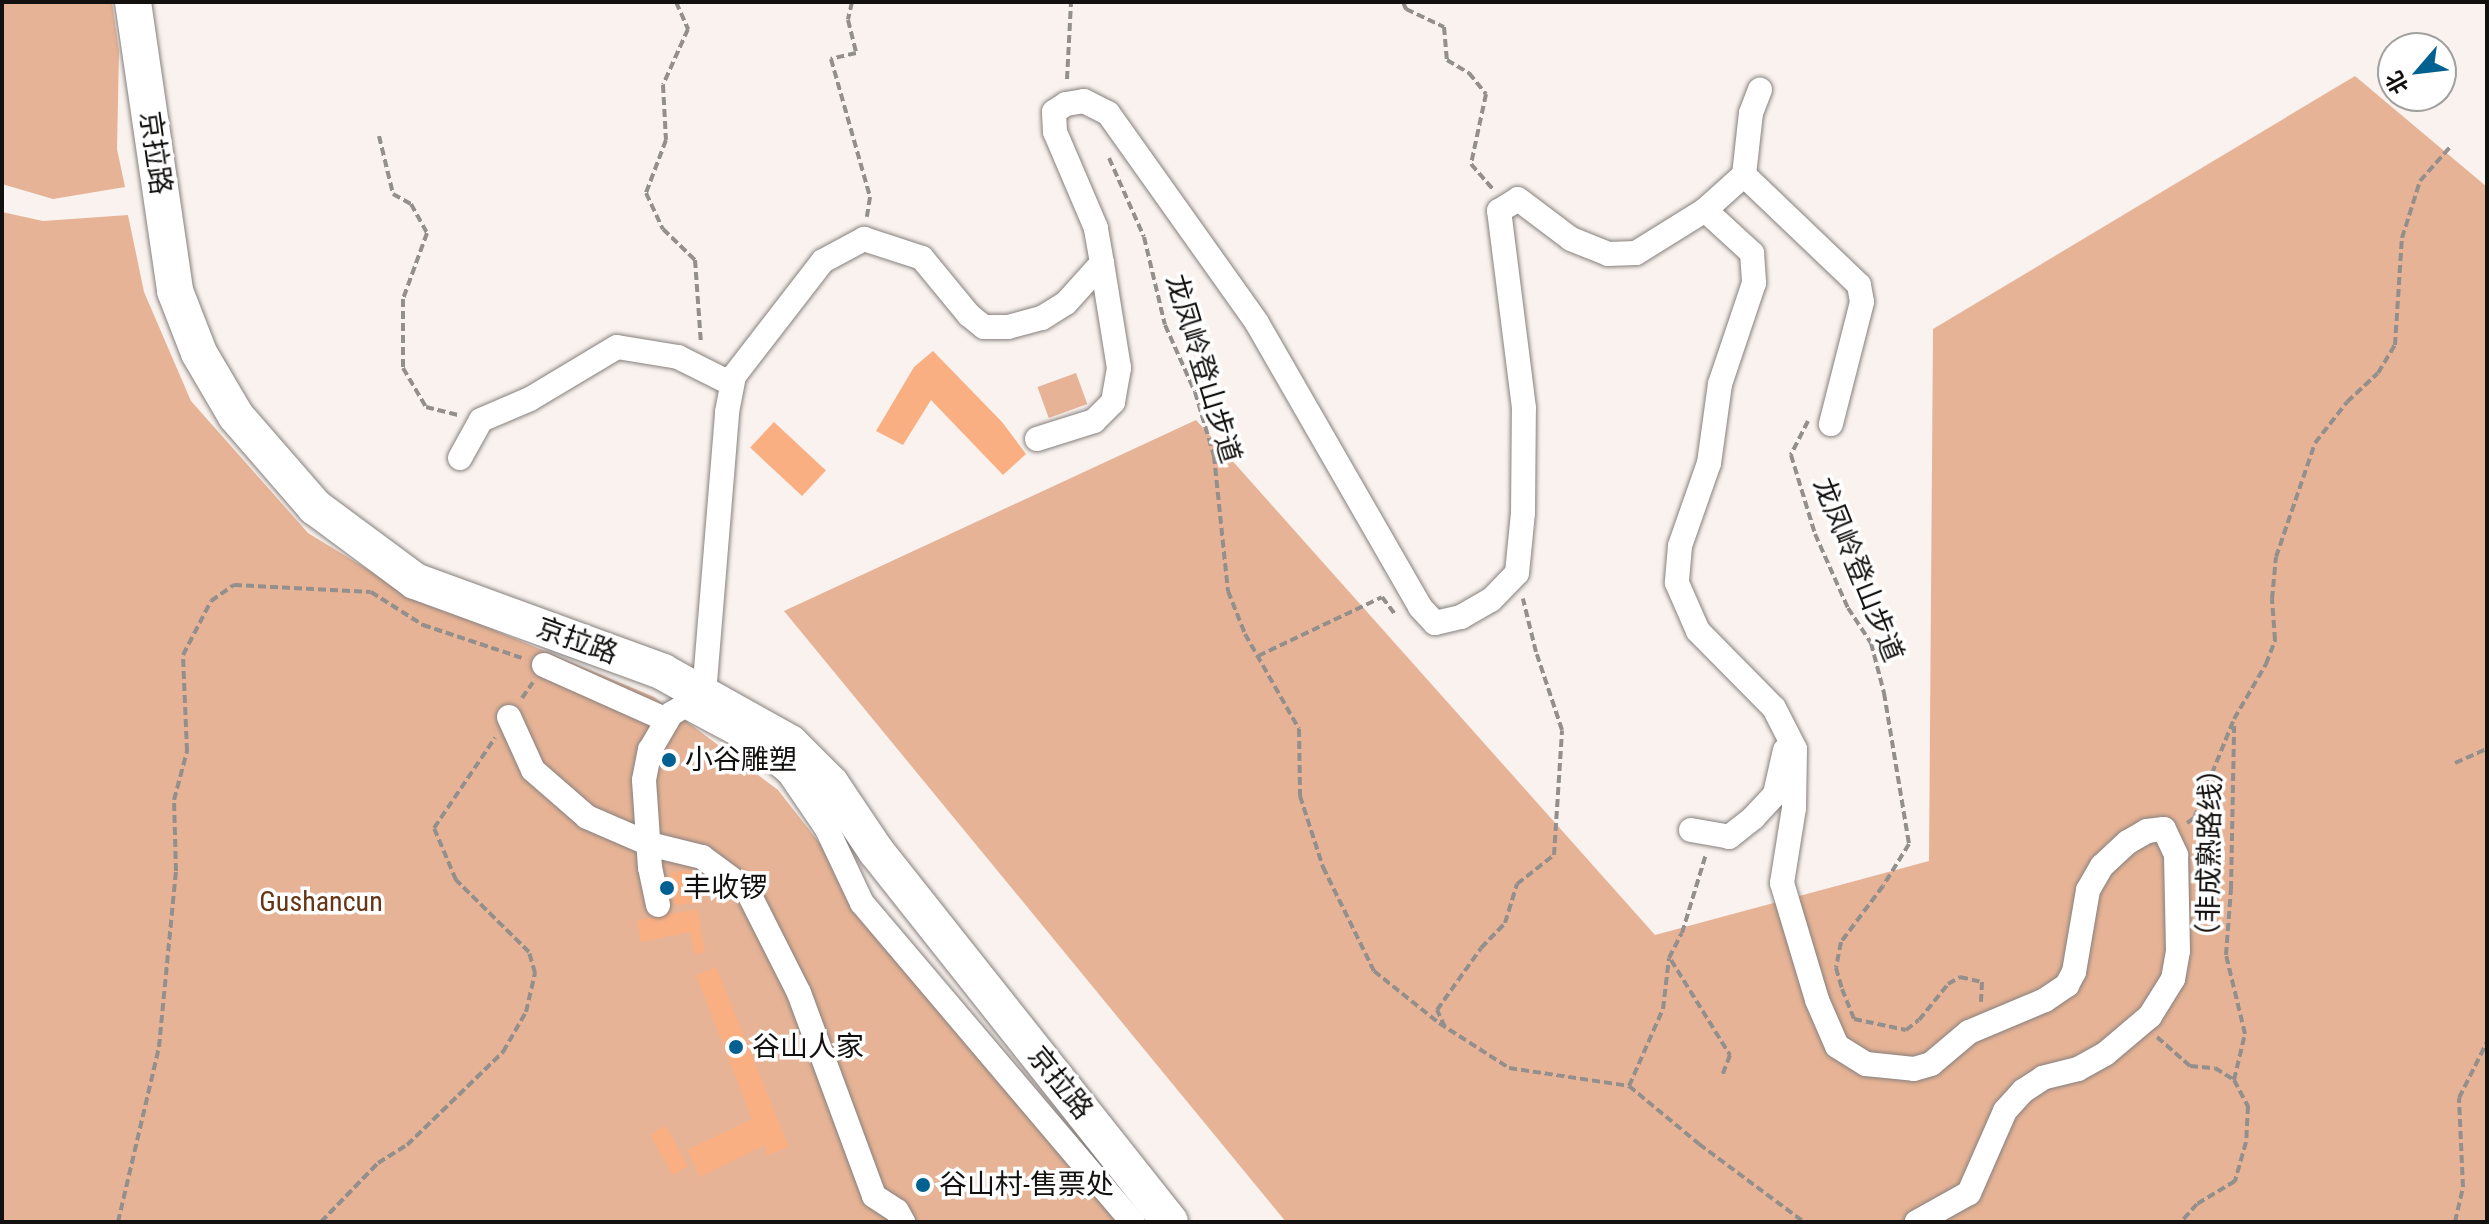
<!DOCTYPE html>
<html>
<head>
<meta charset="utf-8">
<style>
	body { margin:0 }
	#map { position:relative; width:2489px; height:1224px; overflow:hidden; background:#f9f2ef; font-family:"Roboto Condensed","Noto Sans SC",sans-serif }
	div>[style] { position:absolute }
	[style*='--x'] { left:calc(var(--x)*1px); top:calc(var(--y)*1px); width:calc(var(--w)*1px); rotate:calc(var(--a)*1deg) }
	.green>* { inset:0; background:#e7b396; transform-origin:0 0 }
	.building>* { inset:0; background:#faaf83; transform-origin:0 0 }
	.path>* { height:4px; margin-top:-2px; transform-origin:0; background:repeating-linear-gradient(90deg,#938f8c 0 8px,transparent 0 12px) }
	.roads { filter:drop-shadow(0 0 2px #86807d) drop-shadow(0 0 2px #86807d) }
	.minor>* { height:24px; margin:-12px; padding:0 12px; transform-origin:12px; border-radius:12px; background:#fff }
	.highway>* { height:36px; margin:-18px; padding:0 18px; transform-origin:18px; border-radius:18px; background:#fff }
	.dots>* { width:22px; height:22px; translate:-50% -50%; box-sizing:border-box; border:4px solid #fff; border-radius:50% }
	span { translate:-50% -50%; white-space:nowrap; text-align:center; line-height:1.15; -webkit-text-stroke:7px #fff; paint-order:stroke }
	.street-label { font-size:28px; color:#131110 }
	.poi-label { font-size:28px; color:#131110 }
	.left { translate:0 -50%; text-align:left }
	.park-label { font-size:28px; color:#653515 }
	.frame { position:absolute; inset:0; border:4px solid #131110; pointer-events:none }
	.north { position:absolute; left:2377px; top:32px; width:80px; height:80px; box-sizing:border-box; background:#fff; border:2px solid #a1a09f; border-radius:50%; rotate:242deg; font-size:22px; font-weight:700; line-height:32px; text-align:center; color:#131110 }
	.north::after { content:''; display:block; margin:auto; width:28px; height:36px; background:#026191; clip-path:polygon(50% 0,100% 100%,50% 72%,0 100%) }
</style>
</head>
<body>
<div id="map">
	<div class="green">
		<div style="clip-path:polygon(2px 2px,112px 2px,119px 51px,117px 149px,125px 187px,53px 199px,2px 184px)"></div>
		<div style="clip-path:polygon(2355px 76px,2487px 187px,2487px 1222px,1286px 1222px,784px 611px,1196px 420px,1655px 935px,1929px 861px,1933px 329px)"></div>
		<div style="clip-path:polygon(2px 212px,43px 221px,128px 215px,144px 292px,191px 401px,308px 533px,408px 594px,654px 697px,778px 790px,865px 901px,1140px 1222px,2px 1222px)"></div>
		<div style="left:1076px;top:373px;width:33px;height:41px;rotate:70deg"></div>
	</div>
	<div class="building">
		<div style="clip-path:polygon(933px 351px,1002px 422px,1026px 454px,1003px 475px,931px 400px,903px 445px,876px 431px,914px 367px)"></div>
		<div style="left:774px;top:422px;width:71px;height:35px;rotate:43deg"></div>
		<div style="left:696px;top:870px;width:33px;height:25px;rotate:85deg"></div>
		<div style="clip-path:polygon(697px 909px,705px 952px,695px 954px,690px 932px,641px 942px,637px 920px)"></div>
		<div style="clip-path:polygon(716px 967px,789px 1147px,767px 1156px,765px 1145px,700px 1177px,687px 1150px,752px 1119px,696px 975px)"></div>
		<div style="left:666px;top:1126px;width:46px;height:18px;rotate:61deg"></div>
		<div style="left:924px;top:1175px;width:17px;height:11px;rotate:65deg"></div>
	</div>
	<div class="path">
		<div style="--x:676;--y:2;--w:30;--a:66"></div>
		<div style="--x:688;--y:29;--w:61;--a:114.1"></div>
		<div style="--x:663;--y:85;--w:55;--a:86.9"></div>
		<div style="--x:666;--y:140;--w:57;--a:110.7"></div>
		<div style="--x:646;--y:193;--w:40;--a:65"></div>
		<div style="--x:663;--y:229;--w:45;--a:44.1"></div>
		<div style="--x:695;--y:260;--w:83;--a:85.9"></div>
		<div style="--x:852;--y:2;--w:18;--a:103"></div>
		<div style="--x:848;--y:20;--w:34;--a:76"></div>
		<div style="--x:856;--y:53;--w:26;--a:167"></div>
		<div style="--x:831;--y:59;--w:143;--a:74.2"></div>
		<div style="--x:870;--y:197;--w:20;--a:99"></div>
		<div style="--x:1403;--y:2;--w:8;--a:67"></div>
		<div style="--x:1406;--y:9;--w:42;--a:25.3"></div>
		<div style="--x:1444;--y:27;--w:33;--a:85"></div>
		<div style="--x:1447;--y:60;--w:26;--a:31"></div>
		<div style="--x:1469;--y:73;--w:27;--a:51"></div>
		<div style="--x:1486;--y:94;--w:72;--a:102.1"></div>
		<div style="--x:1471;--y:164;--w:35;--a:49"></div>
		<div style="--x:1067;--y:79;--w:77;--a:-87"></div>
		<div style="--x:379;--y:136;--w:60;--a:76.4"></div>
		<div style="--x:393;--y:194;--w:21;--a:29"></div>
		<div style="--x:411;--y:204;--w:33;--a:61"></div>
		<div style="--x:427;--y:233;--w:70;--a:110"></div>
		<div style="--x:403;--y:299;--w:69;--a:90"></div>
		<div style="--x:403;--y:368;--w:45;--a:59.5"></div>
		<div style="--x:426;--y:407;--w:34;--a:14"></div>
		<div style="--x:1109;--y:158;--w:86;--a:66.1"></div>
		<div style="--x:1144;--y:237;--w:90;--a:76.6"></div>
		<div style="--x:1165;--y:325;--w:73;--a:65.9"></div>
		<div style="--x:1195;--y:392;--w:67;--a:73.5"></div>
		<div style="--x:1214;--y:456;--w:136;--a:84.1"></div>
		<div style="--x:1228;--y:591;--w:46;--a:68.4"></div>
		<div style="--x:1245;--y:634;--w:109;--a:60.4"></div>
		<div style="--x:1299;--y:729;--w:67;--a:89.1"></div>
		<div style="--x:1300;--y:796;--w:75;--a:72.1"></div>
		<div style="--x:1323;--y:867;--w:116;--a:63.9"></div>
		<div style="--x:1374;--y:971;--w:83;--a:38.7"></div>
		<div style="--x:1439;--y:1023;--w:83;--a:32.7"></div>
		<div style="--x:1509;--y:1068;--w:121;--a:8.5"></div>
		<div style="--x:1629;--y:1086;--w:91;--a:39.6"></div>
		<div style="--x:1699;--y:1144;--w:131;--a:36.6"></div>
		<div style="--x:1808;--y:421;--w:38;--a:117"></div>
		<div style="--x:1791;--y:455;--w:83;--a:73.1"></div>
		<div style="--x:1815;--y:534;--w:81;--a:66"></div>
		<div style="--x:1848;--y:608;--w:42;--a:56.7"></div>
		<div style="--x:1871;--y:643;--w:52;--a:75.4"></div>
		<div style="--x:1884;--y:693;--w:153;--a:80.6"></div>
		<div style="--x:1909;--y:844;--w:49;--a:121.8"></div>
		<div style="--x:1883;--y:886;--w:70;--a:126.9"></div>
		<div style="--x:1841;--y:942;--w:26;--a:101"></div>
		<div style="--x:1836;--y:968;--w:22;--a:74"></div>
		<div style="--x:1842;--y:989;--w:32;--a:68"></div>
		<div style="--x:1854;--y:1019;--w:53;--a:11.9"></div>
		<div style="--x:1906;--y:1030;--w:16;--a:-38"></div>
		<div style="--x:1919;--y:1020;--w:46;--a:-51.1"></div>
		<div style="--x:1948;--y:984;--w:14;--a:-30"></div>
		<div style="--x:1960;--y:977;--w:23;--a:13"></div>
		<div style="--x:1982;--y:982;--w:20;--a:93"></div>
		<div style="--x:1258;--y:656;--w:137;--a:-25.4"></div>
		<div style="--x:1382;--y:597;--w:21;--a:53"></div>
		<div style="--x:522;--y:698;--w:19;--a:-55"></div>
		<div style="--x:2455;--y:763;--w:35;--a:-24"></div>
		<div style="--x:2187;--y:823;--w:9;--a:-36"></div>
		<div style="--x:2194;--y:818;--w:107;--a:-68"></div>
		<div style="--x:2234;--y:719;--w:64;--a:-59.8"></div>
		<div style="--x:2266;--y:664;--w:26;--a:-69"></div>
		<div style="--x:2275;--y:640;--w:41;--a:-94.2"></div>
		<div style="--x:2272;--y:599;--w:42;--a:-84.6"></div>
		<div style="--x:2276;--y:557;--w:120;--a:-71.1"></div>
		<div style="--x:2315;--y:443;--w:52;--a:-52"></div>
		<div style="--x:2347;--y:402;--w:42;--a:-43.1"></div>
		<div style="--x:2378;--y:373;--w:33;--a:-59"></div>
		<div style="--x:2395;--y:345;--w:107;--a:-86.3"></div>
		<div style="--x:2402;--y:238;--w:60;--a:-72.5"></div>
		<div style="--x:2420;--y:181;--w:47;--a:-48.5"></div>
		<div style="--x:1671;--y:960;--w:112;--a:58.2"></div>
		<div style="--x:1730;--y:1055;--w:22;--a:111"></div>
		<div style="--x:1445;--y:1027;--w:19;--a:-115"></div>
		<div style="--x:1437;--y:1010;--w:76;--a:-54.6"></div>
		<div style="--x:1481;--y:948;--w:35;--a:-46"></div>
		<div style="--x:1505;--y:923;--w:41;--a:-72.9"></div>
		<div style="--x:1517;--y:884;--w:47;--a:-38.1"></div>
		<div style="--x:1554;--y:855;--w:125;--a:-86.3"></div>
		<div style="--x:1562;--y:730;--w:82;--a:-108.4"></div>
		<div style="--x:1536;--y:652;--w:55;--a:-103.8"></div>
		<div style="--x:2157;--y:1037;--w:44;--a:41.3"></div>
		<div style="--x:2190;--y:1066;--w:25;--a:5"></div>
		<div style="--x:2215;--y:1068;--w:22;--a:32"></div>
		<div style="--x:2234;--y:1080;--w:30;--a:62"></div>
		<div style="--x:2248;--y:1106;--w:36;--a:93"></div>
		<div style="--x:2246;--y:1142;--w:41;--a:105.8"></div>
		<div style="--x:2235;--y:1181;--w:44;--a:148.8"></div>
		<div style="--x:2197;--y:1204;--w:24;--a:132"></div>
		<div style="--x:2234;--y:1080;--w:47;--a:-76.6"></div>
		<div style="--x:2245;--y:1034;--w:81;--a:-103.5"></div>
		<div style="--x:2226;--y:955;--w:66;--a:-85.7"></div>
		<div style="--x:2231;--y:889;--w:163;--a:-88.9"></div>
		<div style="--x:1629;--y:1086;--w:84;--a:-66.2"></div>
		<div style="--x:1663;--y:1009;--w:51;--a:-83.3"></div>
		<div style="--x:1669;--y:958;--w:28;--a:-63"></div>
		<div style="--x:1682;--y:933;--w:83;--a:-73.1"></div>
		<div style="--x:118;--y:1222;--w:180;--a:-76.8"></div>
		<div style="--x:159;--y:1047;--w:177;--a:-84.5"></div>
		<div style="--x:176;--y:871;--w:71;--a:-91.6"></div>
		<div style="--x:174;--y:800;--w:51;--a:-75.1"></div>
		<div style="--x:187;--y:751;--w:96;--a:-92.4"></div>
		<div style="--x:183;--y:655;--w:61;--a:-62.6"></div>
		<div style="--x:211;--y:601;--w:28;--a:-35"></div>
		<div style="--x:234;--y:585;--w:137;--a:2.9"></div>
		<div style="--x:371;--y:592;--w:62;--a:32.4"></div>
		<div style="--x:423;--y:625;--w:108;--a:18.4"></div>
		<div style="--x:321;--y:1222;--w:82;--a:-46"></div>
		<div style="--x:378;--y:1163;--w:34;--a:-32"></div>
		<div style="--x:407;--y:1145;--w:134;--a:-44.1"></div>
		<div style="--x:503;--y:1052;--w:46;--a:-60.1"></div>
		<div style="--x:526;--y:1012;--w:40;--a:-77"></div>
		<div style="--x:535;--y:973;--w:22;--a:-106"></div>
		<div style="--x:529;--y:952;--w:103;--a:-135.4"></div>
		<div style="--x:456;--y:880;--w:56;--a:-112.9"></div>
		<div style="--x:434;--y:828;--w:109;--a:-55.9"></div>
		<div style="--x:2455;--y:1222;--w:36;--a:-77"></div>
		<div style="--x:2463;--y:1187;--w:89;--a:-92.6"></div>
		<div style="--x:2459;--y:1098;--w:63;--a:-63.4"></div>
	</div>
	<div class="roads">
		<div class="minor">
			<div style="--x:1744;--y:175;--w:159;--a:43.7"></div>
			<div style="--x:1859;--y:285;--w:17;--a:80"></div>
			<div style="--x:1862;--y:302;--w:126;--a:104.3"></div>
			<div style="--x:1705;--y:210;--w:52;--a:-41.9"></div>
			<div style="--x:1744;--y:175;--w:62;--a:-83.6"></div>
			<div style="--x:1751;--y:113;--w:25;--a:-69"></div>
			<div style="--x:1037;--y:439;--w:60;--a:-17.5"></div>
			<div style="--x:1094;--y:421;--w:27;--a:-45"></div>
			<div style="--x:1113;--y:402;--w:35;--a:-80"></div>
			<div style="--x:1119;--y:368;--w:106;--a:-99.2"></div>
			<div style="--x:460;--y:458;--w:43;--a:-61.1"></div>
			<div style="--x:481;--y:420;--w:53;--a:-23.2"></div>
			<div style="--x:530;--y:399;--w:101;--a:-30.9"></div>
			<div style="--x:617;--y:347;--w:62;--a:9.3"></div>
			<div style="--x:678;--y:357;--w:60;--a:26.6"></div>
			<div style="--x:544;--y:665;--w:135;--a:24.1"></div>
			<div style="--x:685;--y:706;--w:72;--a:28"></div>
			<div style="--x:749;--y:740;--w:52;--a:39.5"></div>
			<div style="--x:789;--y:773;--w:68;--a:55.8"></div>
			<div style="--x:827;--y:829;--w:82;--a:64.7"></div>
			<div style="--x:862;--y:903;--w:419;--a:49.7"></div>
			<div style="--x:509;--y:717;--w:58;--a:65.6"></div>
			<div style="--x:533;--y:770;--w:72;--a:41"></div>
			<div style="--x:587;--y:817;--w:68;--a:23.5"></div>
			<div style="--x:649;--y:844;--w:55;--a:13.8"></div>
			<div style="--x:702;--y:857;--w:56;--a:36.3"></div>
			<div style="--x:747;--y:890;--w:115;--a:63.2"></div>
			<div style="--x:799;--y:993;--w:216;--a:69.7"></div>
			<div style="--x:874;--y:1196;--w:27;--a:33"></div>
			<div style="--x:897;--y:1211;--w:13;--a:61"></div>
			<div style="--x:1691;--y:830;--w:39;--a:10"></div>
			<div style="--x:1729;--y:837;--w:31;--a:-38"></div>
			<div style="--x:1753;--y:818;--w:33;--a:-47"></div>
			<div style="--x:1775;--y:794;--w:45;--a:-77.2"></div>
			<div style="--x:658;--y:905;--w:38;--a:-102"></div>
			<div style="--x:650;--y:868;--w:88;--a:-93.9"></div>
			<div style="--x:644;--y:780;--w:31;--a:-79"></div>
			<div style="--x:650;--y:750;--w:42;--a:-59.7"></div>
			<div style="--x:671;--y:714;--w:39;--a:-31"></div>
			<div style="--x:704;--y:694;--w:283;--a:-85.3"></div>
			<div style="--x:727;--y:412;--w:37;--a:-79"></div>
			<div style="--x:734;--y:376;--w:145;--a:-52.3"></div>
			<div style="--x:823;--y:261;--w:47;--a:-28.2"></div>
			<div style="--x:864;--y:239;--w:61;--a:18.1"></div>
			<div style="--x:922;--y:258;--w:74;--a:50.5"></div>
			<div style="--x:969;--y:315;--w:19;--a:39"></div>
			<div style="--x:984;--y:327;--w:24;--a:0"></div>
			<div style="--x:1008;--y:327;--w:35;--a:-15"></div>
			<div style="--x:1042;--y:318;--w:28;--a:-32"></div>
			<div style="--x:1066;--y:303;--w:54;--a:-48"></div>
			<div style="--x:1102;--y:263;--w:36;--a:-100"></div>
			<div style="--x:1096;--y:228;--w:104;--a:-113.1"></div>
			<div style="--x:1055;--y:132;--w:20;--a:-93"></div>
			<div style="--x:1054;--y:112;--w:14;--a:-34"></div>
			<div style="--x:1066;--y:104;--w:18;--a:-9"></div>
			<div style="--x:1084;--y:101;--w:27;--a:27"></div>
			<div style="--x:1108;--y:113;--w:257;--a:54.6"></div>
			<div style="--x:1257;--y:323;--w:327;--a:60.1"></div>
			<div style="--x:1420;--y:607;--w:22;--a:47"></div>
			<div style="--x:1435;--y:623;--w:27;--a:-13"></div>
			<div style="--x:1461;--y:617;--w:34;--a:-30"></div>
			<div style="--x:1491;--y:600;--w:37;--a:-46"></div>
			<div style="--x:1517;--y:573;--w:60;--a:-84.3"></div>
			<div style="--x:1523;--y:513;--w:105;--a:-89.5"></div>
			<div style="--x:1524;--y:408;--w:199;--a:-97.2"></div>
			<div style="--x:1499;--y:211;--w:22;--a:-32"></div>
			<div style="--x:1518;--y:199;--w:66;--a:37"></div>
			<div style="--x:1571;--y:239;--w:40;--a:22"></div>
			<div style="--x:1608;--y:254;--w:28;--a:-2"></div>
			<div style="--x:1636;--y:253;--w:81;--a:-31.9"></div>
			<div style="--x:1705;--y:210;--w:64;--a:42.5"></div>
			<div style="--x:1752;--y:253;--w:30;--a:86"></div>
			<div style="--x:1754;--y:283;--w:107;--a:108.6"></div>
			<div style="--x:1720;--y:384;--w:80;--a:97.9"></div>
			<div style="--x:1709;--y:463;--w:88;--a:109.3"></div>
			<div style="--x:1680;--y:546;--w:37;--a:95"></div>
			<div style="--x:1677;--y:583;--w:52;--a:66.4"></div>
			<div style="--x:1698;--y:631;--w:108;--a:45.4"></div>
			<div style="--x:1774;--y:708;--w:46;--a:62.9"></div>
			<div style="--x:1795;--y:749;--w:59;--a:91"></div>
			<div style="--x:1794;--y:808;--w:76;--a:99.1"></div>
			<div style="--x:1782;--y:883;--w:122;--a:73.3"></div>
			<div style="--x:1817;--y:1000;--w:50;--a:66.5"></div>
			<div style="--x:1837;--y:1046;--w:34;--a:32"></div>
			<div style="--x:1866;--y:1064;--w:48;--a:5.9"></div>
			<div style="--x:1914;--y:1069;--w:18;--a:-16"></div>
			<div style="--x:1931;--y:1064;--w:50;--a:-40.1"></div>
			<div style="--x:1969;--y:1032;--w:82;--a:-22.8"></div>
			<div style="--x:2045;--y:1000;--w:27;--a:-34"></div>
			<div style="--x:2067;--y:985;--w:15;--a:-62"></div>
			<div style="--x:2074;--y:972;--w:83;--a:-80.3"></div>
			<div style="--x:2088;--y:890;--w:28;--a:-60"></div>
			<div style="--x:2102;--y:866;--w:35;--a:-43"></div>
			<div style="--x:2128;--y:842;--w:22;--a:-30"></div>
			<div style="--x:2147;--y:831;--w:17;--a:-7"></div>
			<div style="--x:2164;--y:829;--w:29;--a:65"></div>
			<div style="--x:2176;--y:855;--w:96;--a:88.8"></div>
			<div style="--x:2178;--y:951;--w:28;--a:100"></div>
			<div style="--x:2173;--y:979;--w:44;--a:121.9"></div>
			<div style="--x:2150;--y:1016;--w:59;--a:139.8"></div>
			<div style="--x:2105;--y:1054;--w:31;--a:151"></div>
			<div style="--x:2078;--y:1069;--w:36;--a:166"></div>
			<div style="--x:2043;--y:1078;--w:24;--a:147"></div>
			<div style="--x:2023;--y:1091;--w:27;--a:132"></div>
			<div style="--x:2005;--y:1111;--w:90;--a:113.7"></div>
			<div style="--x:1969;--y:1193;--w:60;--a:150.9"></div>
		</div>
		<div class="highway">
			<div style="--x:133;--y:2;--w:292;--a:81.7"></div>
			<div style="--x:175;--y:291;--w:66;--a:68.8"></div>
			<div style="--x:199;--y:353;--w:73;--a:59.6"></div>
			<div style="--x:236;--y:416;--w:121;--a:49"></div>
			<div style="--x:315;--y:507;--w:124;--a:36.5"></div>
			<div style="--x:415;--y:581;--w:264;--a:20.1"></div>
			<div style="--x:663;--y:672;--w:145;--a:29.2"></div>
			<div style="--x:790;--y:743;--w:58;--a:45"></div>
			<div style="--x:831;--y:784;--w:81;--a:56.1"></div>
			<div style="--x:876;--y:851;--w:473;--a:51.6"></div>
		</div>
	</div>
	<div class="dots">
		<div style="left:669px;top:760px;background:#026191"></div>
		<div style="left:667px;top:888px;background:#026191"></div>
		<div style="left:736px;top:1047px;background:#026191"></div>
		<div style="left:923px;top:1185px;background:#026191"></div>
	</div>
	<div class="street-label">
		<span style="left:155px;top:153px;rotate:82deg">京拉路</span>
		<span style="left:1203px;top:369px;rotate:73deg">龙凤岭登山步道</span>
		<span style="left:1858px;top:570px;rotate:68deg">龙凤岭登山步道</span>
		<span style="left:577px;top:641px;rotate:20deg">京拉路</span>
		<span style="left:2210px;top:853px;rotate:-89deg">（非成熟路线）</span>
		<span style="left:1060px;top:1083px;rotate:51deg">京拉路</span>
	</div>
	<div class="poi-label">
		<span class="left" style="left:685px;top:760px">小谷雕塑</span>
		<span class="left" style="left:683px;top:888px">丰收锣</span>
		<span class="left" style="left:752px;top:1047px">谷山人家</span>
		<span class="left" style="left:939px;top:1185px">谷山村-售票处</span>
	</div>
	<div class="park-label">
		<span style="left:321px;top:902px">Gushancun</span>
	</div>
	<div class="frame"></div>
	<div class="north">北</div>
</div>
</body>
</html>
